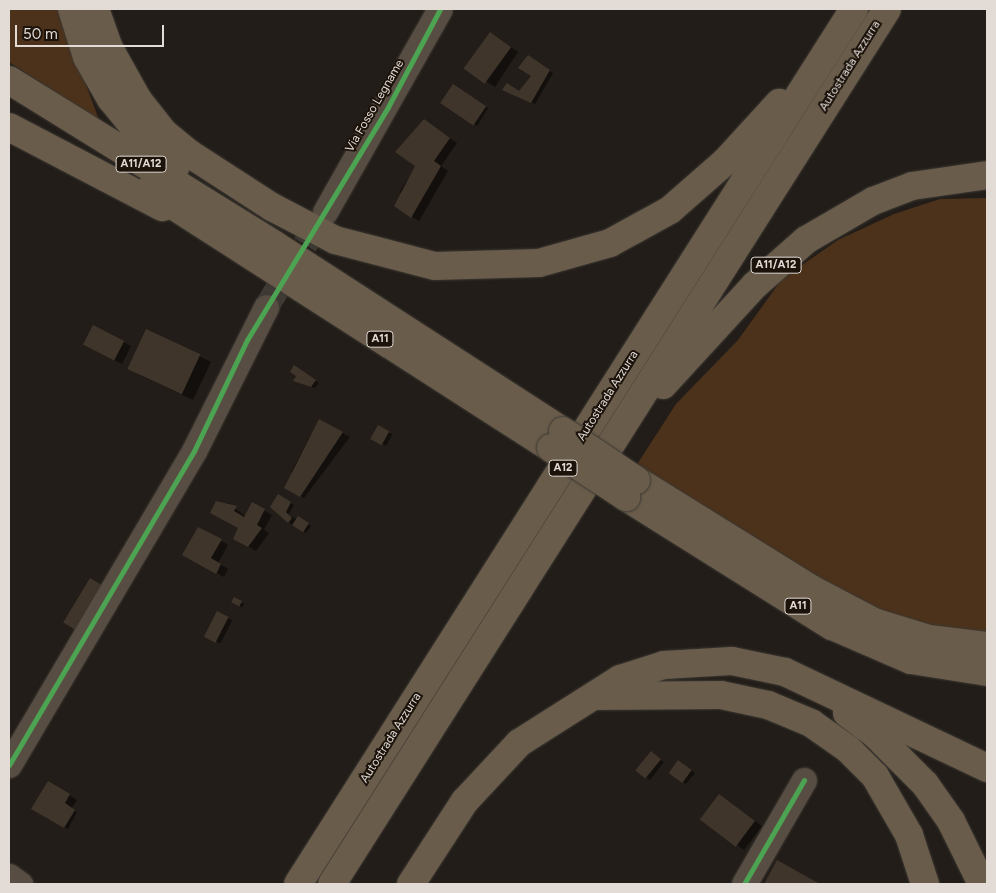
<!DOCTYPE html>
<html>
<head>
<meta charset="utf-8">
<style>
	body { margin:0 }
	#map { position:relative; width:996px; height:893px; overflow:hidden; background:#221d18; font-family:Figtree,sans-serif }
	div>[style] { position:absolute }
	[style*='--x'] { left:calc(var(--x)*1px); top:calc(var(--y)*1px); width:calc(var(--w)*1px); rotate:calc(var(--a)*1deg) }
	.green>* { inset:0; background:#4c321b }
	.shadow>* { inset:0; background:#0007; transform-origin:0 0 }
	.building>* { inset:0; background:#40352b; transform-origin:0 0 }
	.minor-tunnel>* { height:25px; margin-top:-12.5px; transform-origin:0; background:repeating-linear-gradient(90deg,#3f3a34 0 25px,transparent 0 37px) }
	.roads { filter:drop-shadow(0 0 1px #3c3833) drop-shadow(0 0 1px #3c3833) }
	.minor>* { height:25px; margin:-12.5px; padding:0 12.5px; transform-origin:12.5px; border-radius:12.5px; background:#584d42 }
	.highway>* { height:28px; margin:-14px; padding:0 14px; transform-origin:14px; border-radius:14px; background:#695c4b }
	.bridges { filter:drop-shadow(0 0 1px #3c3833) drop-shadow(0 0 1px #3c3833) }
	.highway-bridge>* { height:28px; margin:-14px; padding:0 14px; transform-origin:14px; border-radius:14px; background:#695c4b }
	.cycleway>* { height:5px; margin:-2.5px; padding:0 2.5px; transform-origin:2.5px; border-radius:2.5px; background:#4ca352 }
	span { translate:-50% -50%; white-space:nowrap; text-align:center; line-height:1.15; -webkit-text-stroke:4px #1c130b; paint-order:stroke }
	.shield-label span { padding:1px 4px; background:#1c130b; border:1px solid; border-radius:4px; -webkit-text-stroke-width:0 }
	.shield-label { font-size:11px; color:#e2dbd6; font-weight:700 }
	.street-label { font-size:12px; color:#e2dbd6 }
	.frame { position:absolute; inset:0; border:10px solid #e2dbd6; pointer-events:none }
	.scale { position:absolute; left:15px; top:25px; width:149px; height:22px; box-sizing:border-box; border:2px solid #e2dbd6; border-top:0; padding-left:6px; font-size:15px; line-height:18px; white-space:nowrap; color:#e2dbd6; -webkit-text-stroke:4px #1c130b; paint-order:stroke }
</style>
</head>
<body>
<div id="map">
	<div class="green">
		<div style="clip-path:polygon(9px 9px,58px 9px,99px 120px,9px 62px)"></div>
		<div style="clip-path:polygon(987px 198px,987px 634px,941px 630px,894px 616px,840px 592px,636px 466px,676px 404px,738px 340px,782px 279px,838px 240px,894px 214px,940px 199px)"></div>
	</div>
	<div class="shadow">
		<div style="clip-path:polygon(498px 38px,518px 52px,495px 87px,467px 69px)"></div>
		<div style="clip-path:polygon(528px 57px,553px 73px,535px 104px,507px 91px,520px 92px,532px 76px)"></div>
		<div style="clip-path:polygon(460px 90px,488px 108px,477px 126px,442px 103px)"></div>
		<div style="clip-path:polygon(431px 125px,457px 143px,441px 166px,448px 171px,419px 221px,412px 217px,400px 191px,417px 165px,397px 151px)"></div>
		<div style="clip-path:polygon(94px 327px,131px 346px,122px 364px,93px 349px)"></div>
		<div style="clip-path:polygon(147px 330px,211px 362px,193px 400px,140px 375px)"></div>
		<div style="clip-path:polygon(298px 369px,319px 383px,315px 388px,294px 381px)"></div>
		<div style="clip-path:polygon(319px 420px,350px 437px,304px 498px,286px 488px,303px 479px,291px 472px)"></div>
		<div style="left:378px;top:427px;width:16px;height:13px;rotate:27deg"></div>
		<div style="clip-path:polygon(278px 495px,294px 505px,288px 515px,311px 526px,306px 533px,288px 522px)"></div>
		<div style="clip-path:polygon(228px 503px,245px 516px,252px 504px,272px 515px,264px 530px,269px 533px,256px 551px,234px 538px,240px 528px,226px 508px)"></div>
		<div style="clip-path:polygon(199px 528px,228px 545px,218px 563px,228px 569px,224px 577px,184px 555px)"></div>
		<div style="left:235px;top:598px;width:11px;height:4px;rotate:34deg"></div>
		<div style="left:218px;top:613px;width:16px;height:26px;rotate:27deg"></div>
		<div style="clip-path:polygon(654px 755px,664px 762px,650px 780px,637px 771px)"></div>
		<div style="clip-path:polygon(682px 763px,695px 773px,686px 784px,682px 782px)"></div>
		<div style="clip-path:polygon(48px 782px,77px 800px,71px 809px,77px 812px,68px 829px,33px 809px)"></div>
		<div style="clip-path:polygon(734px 806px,762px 826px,744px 850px,702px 819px)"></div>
		<div style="clip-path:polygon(778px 862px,817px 884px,765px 884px)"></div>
	</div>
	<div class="building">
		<div style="left:490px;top:32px;width:26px;height:45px;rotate:36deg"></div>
		<div style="clip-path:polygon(528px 55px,550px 70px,531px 103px,502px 90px,507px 83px,519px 91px,531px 76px,518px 68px)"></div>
		<div style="left:453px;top:84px;width:40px;height:23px;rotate:34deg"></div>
		<div style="clip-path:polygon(424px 119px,450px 138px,434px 161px,441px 166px,411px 218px,394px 206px,415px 166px,395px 152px)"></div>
		<div style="left:93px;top:325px;width:35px;height:22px;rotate:27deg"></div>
		<div style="left:146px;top:329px;width:60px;height:44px;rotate:25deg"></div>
		<div style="clip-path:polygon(294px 365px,316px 380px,311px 387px,293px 381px,296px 376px,290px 372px)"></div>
		<div style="clip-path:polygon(319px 419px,343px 432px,300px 497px,284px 488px)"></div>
		<div style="left:378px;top:425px;width:13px;height:16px;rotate:29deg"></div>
		<div style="clip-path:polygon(278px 494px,291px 502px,286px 512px,292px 518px,288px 523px,270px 507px)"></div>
		<div style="clip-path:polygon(216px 501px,237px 506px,234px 511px,244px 517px,252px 502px,265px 509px,257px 525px,262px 528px,248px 547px,233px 539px,238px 528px,210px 513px)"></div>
		<div style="left:298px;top:516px;width:13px;height:11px;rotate:32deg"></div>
		<div style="clip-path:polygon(198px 527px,222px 539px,211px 558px,221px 564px,216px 574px,182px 555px)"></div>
		<div style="left:90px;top:578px;width:17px;height:52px;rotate:31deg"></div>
		<div style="left:234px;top:597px;width:9px;height:6px;rotate:27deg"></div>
		<div style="left:217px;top:611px;width:13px;height:29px;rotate:27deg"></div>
		<div style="left:651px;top:751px;width:13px;height:25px;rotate:39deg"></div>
		<div style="left:678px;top:760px;width:17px;height:16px;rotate:36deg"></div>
		<div style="clip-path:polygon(48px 781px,70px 794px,65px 803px,75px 810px,64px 828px,31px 809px)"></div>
		<div style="left:719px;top:794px;width:45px;height:32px;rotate:37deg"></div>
		<div style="clip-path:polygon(777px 860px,820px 884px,764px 884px)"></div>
	</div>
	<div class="minor-tunnel">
		<div style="--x:266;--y:307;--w:112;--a:-58.2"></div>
	</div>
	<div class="roads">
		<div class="minor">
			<div style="--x:325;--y:212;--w:233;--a:-60.5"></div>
			<div style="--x:9;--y:765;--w:364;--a:-59.5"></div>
			<div style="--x:194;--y:451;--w:161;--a:-63.4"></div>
			<div style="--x:9;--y:876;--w:14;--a:36"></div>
			<div style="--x:744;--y:884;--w:120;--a:-60"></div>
		</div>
		<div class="highway">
			<div style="--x:72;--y:9;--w:50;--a:72.6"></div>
			<div style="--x:87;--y:57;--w:48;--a:60.3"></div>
			<div style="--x:111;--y:99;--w:49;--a:50.8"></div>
			<div style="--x:142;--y:137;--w:45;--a:42.3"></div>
			<div style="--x:95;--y:9;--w:41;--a:70.3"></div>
			<div style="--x:109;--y:48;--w:60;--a:60.9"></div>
			<div style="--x:138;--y:100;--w:42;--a:51.8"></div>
			<div style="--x:164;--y:133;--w:33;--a:39"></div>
			<div style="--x:190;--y:154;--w:98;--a:32.9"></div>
			<div style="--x:272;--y:207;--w:71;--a:27.6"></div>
			<div style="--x:335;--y:240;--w:103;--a:14.6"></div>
			<div style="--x:435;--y:266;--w:104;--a:-1.7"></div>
			<div style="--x:539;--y:263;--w:74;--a:-15.7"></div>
			<div style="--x:610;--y:243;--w:68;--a:-28.8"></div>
			<div style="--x:670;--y:210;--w:74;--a:-41.2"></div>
			<div style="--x:726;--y:161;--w:79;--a:-47.6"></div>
			<div style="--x:9;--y:80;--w:313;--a:31.8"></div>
			<div style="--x:275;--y:245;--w:343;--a:32.9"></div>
			<div style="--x:9;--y:127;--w:173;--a:27.6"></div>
			<div style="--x:149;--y:190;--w:478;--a:32.7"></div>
			<div style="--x:663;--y:385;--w:136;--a:-47.4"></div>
			<div style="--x:755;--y:285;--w:68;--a:-41.4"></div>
			<div style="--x:806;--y:240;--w:78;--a:-30.2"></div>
			<div style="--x:873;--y:201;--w:42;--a:-21"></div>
			<div style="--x:912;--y:186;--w:76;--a:-8.3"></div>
			<div style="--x:636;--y:480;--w:206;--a:31.9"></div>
			<div style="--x:811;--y:589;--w:71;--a:27.6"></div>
			<div style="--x:874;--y:622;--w:58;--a:17.2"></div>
			<div style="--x:929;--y:639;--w:58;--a:6.9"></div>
			<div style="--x:626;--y:497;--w:243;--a:32.1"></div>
			<div style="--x:832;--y:626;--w:86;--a:23.3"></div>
			<div style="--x:911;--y:660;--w:77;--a:9"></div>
			<div style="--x:594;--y:696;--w:127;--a:-0.5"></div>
			<div style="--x:721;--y:695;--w:48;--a:12"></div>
			<div style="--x:768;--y:705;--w:47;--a:22.7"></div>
			<div style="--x:811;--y:723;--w:45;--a:35.1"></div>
			<div style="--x:848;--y:749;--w:38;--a:45"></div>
			<div style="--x:875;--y:776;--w:68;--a:60"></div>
			<div style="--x:909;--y:835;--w:52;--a:71.9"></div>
			<div style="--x:847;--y:713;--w:36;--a:37"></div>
			<div style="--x:876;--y:735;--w:69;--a:45"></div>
			<div style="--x:925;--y:784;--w:45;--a:54.9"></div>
			<div style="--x:951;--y:821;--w:70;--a:63.8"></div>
			<div style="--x:298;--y:884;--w:1037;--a:-57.57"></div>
			<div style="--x:332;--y:884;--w:1036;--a:-57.61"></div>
			<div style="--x:411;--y:884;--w:99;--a:-57"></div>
			<div style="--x:465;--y:801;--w:79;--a:-47"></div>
			<div style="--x:519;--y:743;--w:120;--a:-32.4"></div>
			<div style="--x:620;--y:679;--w:46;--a:-17.7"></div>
			<div style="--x:664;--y:665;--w:68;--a:-3.4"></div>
			<div style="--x:732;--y:661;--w:54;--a:11.7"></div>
			<div style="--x:785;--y:672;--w:224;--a:25.4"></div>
		</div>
	</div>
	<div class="bridges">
		<div class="highway-bridge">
			<div style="--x:563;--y:431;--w:88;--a:33.9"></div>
			<div style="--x:551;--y:448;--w:90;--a:33.2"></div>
		</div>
	</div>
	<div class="cycleway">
		<div style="--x:9;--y:765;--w:364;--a:-59.5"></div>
		<div style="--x:194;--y:451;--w:123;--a:-64.5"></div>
		<div style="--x:247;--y:340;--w:272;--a:-58.8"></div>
		<div style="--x:388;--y:107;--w:111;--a:-62"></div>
		<div style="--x:744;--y:884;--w:120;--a:-60"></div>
	</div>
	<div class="shield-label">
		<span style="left:141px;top:164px">A11/A12</span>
		<span style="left:776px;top:265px">A11/A12</span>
		<span style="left:380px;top:339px">A11</span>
		<span style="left:563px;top:468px">A12</span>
		<span style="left:798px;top:606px">A11</span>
	</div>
	<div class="street-label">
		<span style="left:850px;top:66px;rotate:-58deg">Autostrada Azzurra</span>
		<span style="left:375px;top:106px;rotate:-60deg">Via Fosso Legname</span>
		<span style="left:608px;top:396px;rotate:-58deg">Autostrada Azzurra</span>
		<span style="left:391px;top:738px;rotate:-58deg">Autostrada Azzurra</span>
	</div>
	<div class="frame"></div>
	<div class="scale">50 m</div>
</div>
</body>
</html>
